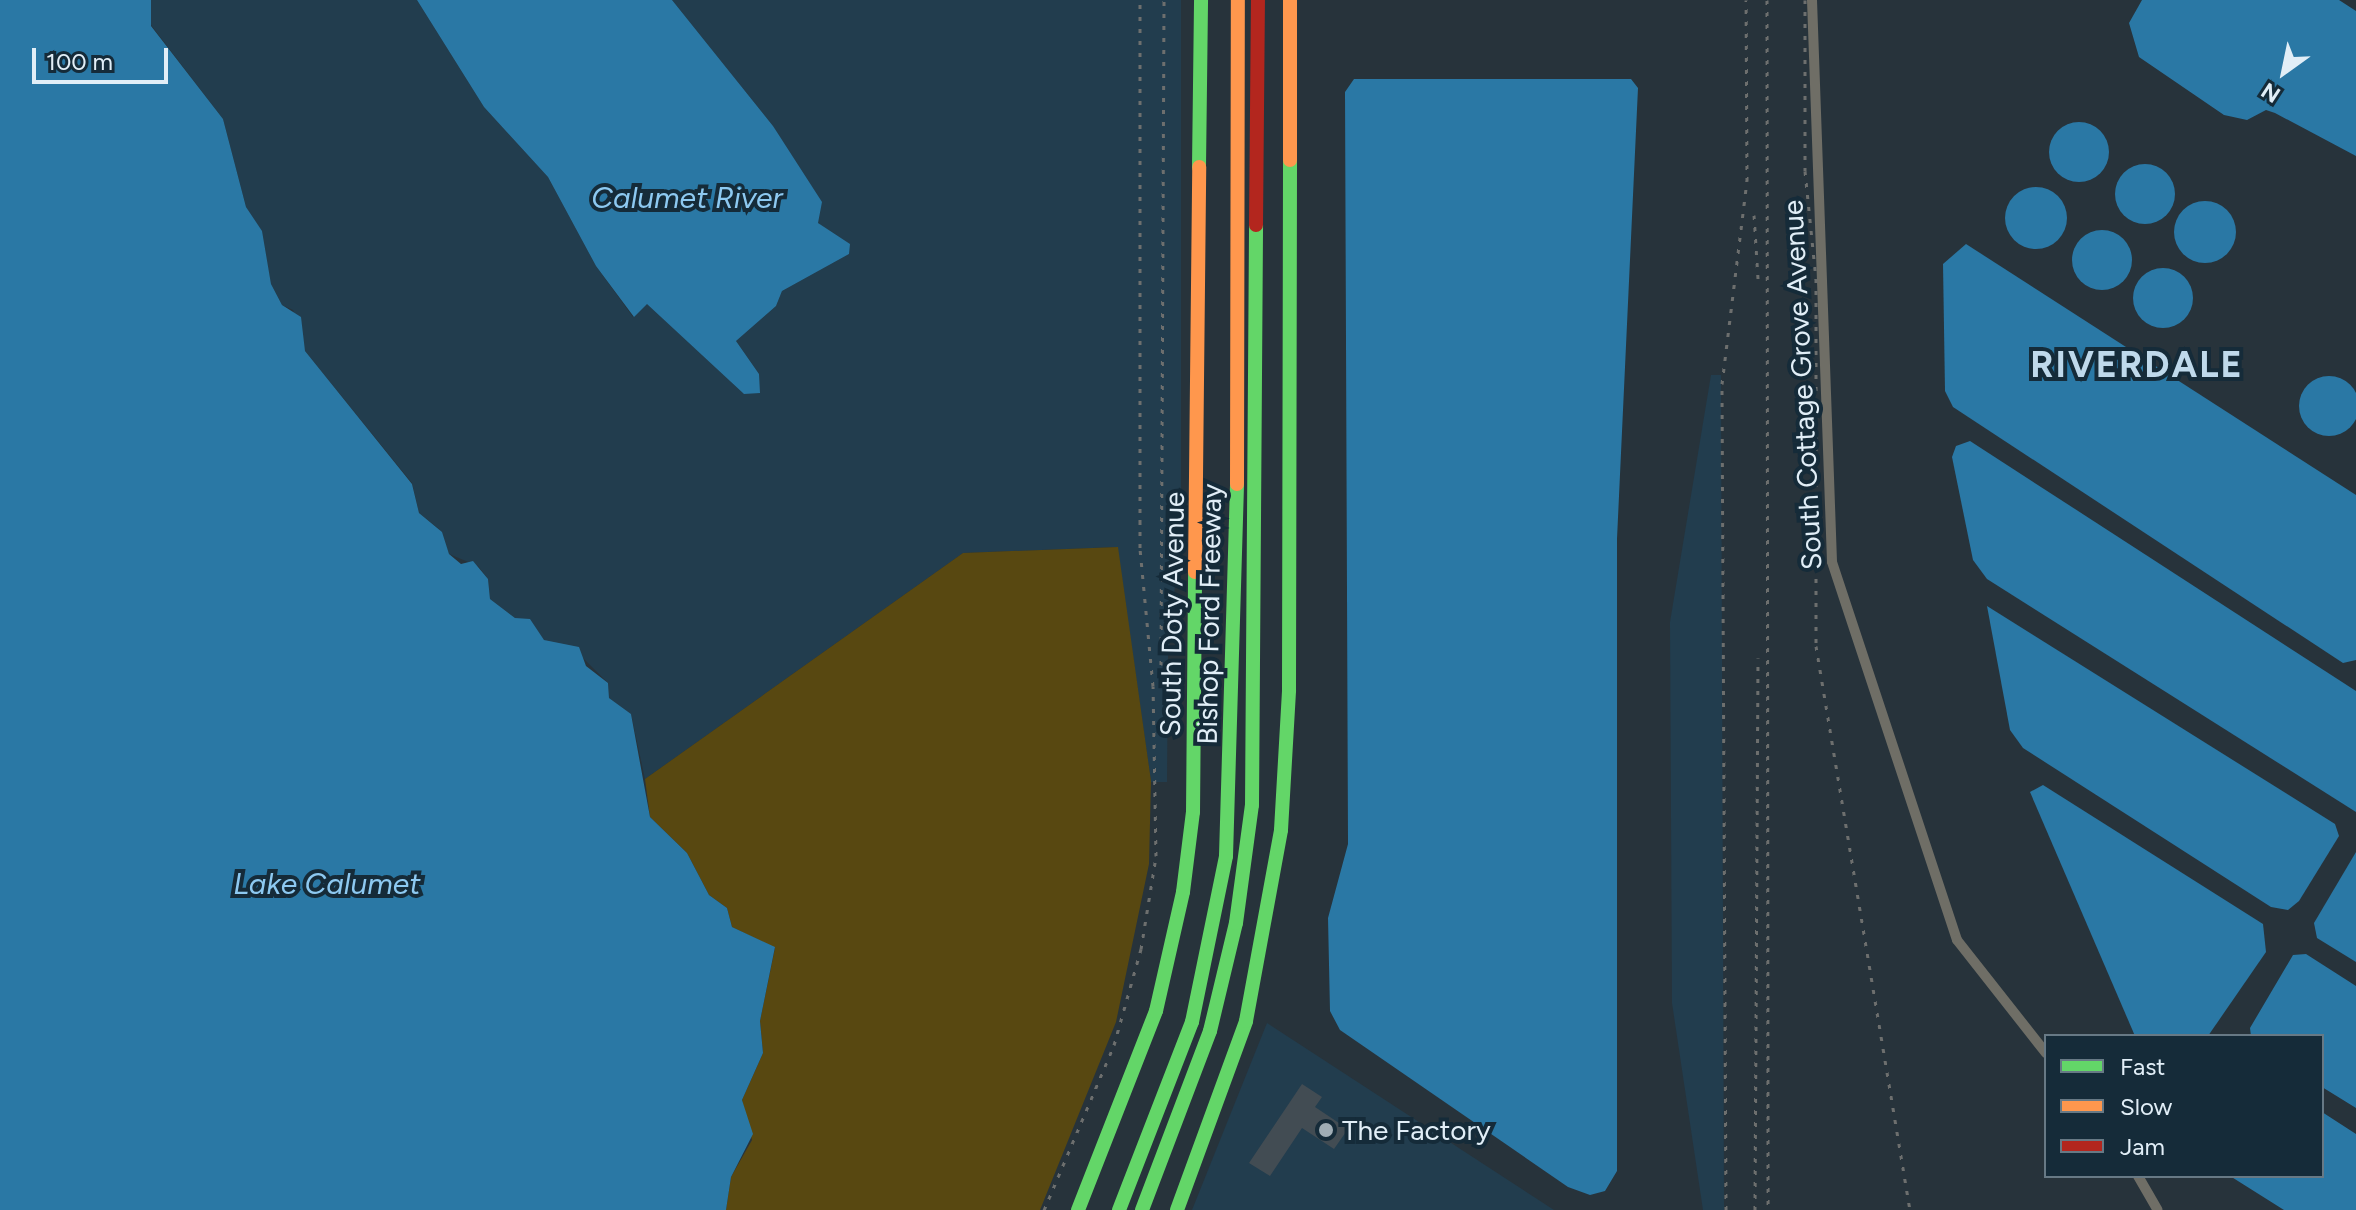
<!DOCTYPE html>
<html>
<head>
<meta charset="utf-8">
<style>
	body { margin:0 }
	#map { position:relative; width:2356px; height:1210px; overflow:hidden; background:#27333b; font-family:Figtree,sans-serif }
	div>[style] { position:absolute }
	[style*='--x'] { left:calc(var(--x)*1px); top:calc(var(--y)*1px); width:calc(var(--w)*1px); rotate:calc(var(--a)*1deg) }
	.built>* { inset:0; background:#223d4e }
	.green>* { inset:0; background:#584811 }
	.water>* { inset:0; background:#2a78a5 }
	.round { border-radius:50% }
	.building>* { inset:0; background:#424c53 }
	.street>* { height:10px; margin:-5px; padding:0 5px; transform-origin:5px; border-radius:5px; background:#6f6e66 }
	.fast>* { height:14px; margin:-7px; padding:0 7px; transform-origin:7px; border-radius:7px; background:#63d668 }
	.slow>* { height:14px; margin:-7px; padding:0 7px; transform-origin:7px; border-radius:7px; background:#ff974d }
	.jam>* { height:14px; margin:-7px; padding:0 7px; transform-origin:7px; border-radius:7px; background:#b3261e }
	.rail>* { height:3px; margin-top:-1.5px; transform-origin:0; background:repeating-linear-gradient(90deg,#6d6f6e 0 4px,transparent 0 12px) }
	.dots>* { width:22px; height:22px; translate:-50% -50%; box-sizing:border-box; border:4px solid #152b39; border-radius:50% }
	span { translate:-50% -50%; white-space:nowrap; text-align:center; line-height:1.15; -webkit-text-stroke:8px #152b39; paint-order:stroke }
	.street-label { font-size:28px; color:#e1eef7 }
	.poi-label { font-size:28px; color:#e1eef7 }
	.left { translate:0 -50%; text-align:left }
	.water-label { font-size:30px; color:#8dc9f1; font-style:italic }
	.district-label { font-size:36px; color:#bfd9eb; font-weight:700; letter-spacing:2px }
	.legend { position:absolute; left:2044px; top:1034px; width:280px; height:144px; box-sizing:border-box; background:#152b39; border:2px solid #677985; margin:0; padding:10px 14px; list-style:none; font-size:24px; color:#e1eef7 }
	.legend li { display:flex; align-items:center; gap:16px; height:40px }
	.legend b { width:40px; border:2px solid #677985 }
	.north { position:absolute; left:2244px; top:32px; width:80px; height:80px; -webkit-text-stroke:6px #152b39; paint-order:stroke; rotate:213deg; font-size:22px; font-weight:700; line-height:32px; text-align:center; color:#e1eef7 }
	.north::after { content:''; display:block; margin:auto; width:28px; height:36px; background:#e1eef7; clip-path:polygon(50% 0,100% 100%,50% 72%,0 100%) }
	.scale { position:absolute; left:32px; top:48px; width:136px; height:36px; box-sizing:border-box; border:4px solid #e1eef7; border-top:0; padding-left:10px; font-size:24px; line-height:28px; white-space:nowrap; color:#e1eef7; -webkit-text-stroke:6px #152b39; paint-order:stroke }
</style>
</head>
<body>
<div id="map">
	<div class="built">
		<div style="clip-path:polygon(151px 0,417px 0,484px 107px,548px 177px,596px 266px,633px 317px,647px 303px,744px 394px,759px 374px,736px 341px,776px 306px,782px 291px,849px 254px,818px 223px,773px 126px,672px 0,1181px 0,1181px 524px,1168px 657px,1167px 782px,1151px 782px,1117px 547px,963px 553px,645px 779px,631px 714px,609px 698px,608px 683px,581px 656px,544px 640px,490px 599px,488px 579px,478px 566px,449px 554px,439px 529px,419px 513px,412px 483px,305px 351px,293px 310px,282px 305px,271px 284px,262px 237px,246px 207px,223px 119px,151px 25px)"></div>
		<div style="clip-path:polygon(1711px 375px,1721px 375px,1724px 1210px,1703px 1210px,1672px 1003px,1670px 622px)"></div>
		<div style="clip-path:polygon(1267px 1023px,1554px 1210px,1192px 1210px)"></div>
	</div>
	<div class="green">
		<div style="clip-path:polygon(1118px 547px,1151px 781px,1149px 864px,1116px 1022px,1040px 1210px,726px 1210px,731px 1177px,752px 1140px,742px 1100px,763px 1053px,760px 1021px,775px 948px,732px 927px,727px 908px,709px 895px,687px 853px,650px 817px,645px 779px,963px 553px)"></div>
	</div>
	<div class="water">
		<div style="clip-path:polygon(0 0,151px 0,151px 26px,223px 119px,246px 207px,262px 231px,271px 284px,282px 305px,301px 317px,305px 351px,412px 484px,419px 513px,442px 532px,449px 554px,461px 564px,473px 561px,488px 579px,490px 599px,515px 618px,530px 619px,544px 640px,579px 647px,586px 666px,608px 683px,609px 698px,631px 714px,650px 817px,687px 853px,709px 895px,727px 908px,732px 927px,775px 947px,760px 1021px,763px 1053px,742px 1100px,753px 1134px,731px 1177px,726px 1210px,0 1210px)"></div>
		<div style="clip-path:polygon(417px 0,672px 0,773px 126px,822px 202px,818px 223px,850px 244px,849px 254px,782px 291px,776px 306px,736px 341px,759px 374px,760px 393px,744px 394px,647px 304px,634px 317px,596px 266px,548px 177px,484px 107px)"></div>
		<div style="clip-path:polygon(2142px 0,2339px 0,2356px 11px,2356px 156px,2275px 113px,2266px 110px,2247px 120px,2224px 115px,2139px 57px,2129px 23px)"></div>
		<div style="clip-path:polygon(1354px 79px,1631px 79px,1638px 88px,1617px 539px,1617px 1171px,1605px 1191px,1590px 1195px,1568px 1187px,1340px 1030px,1330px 1011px,1328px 918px,1348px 844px,1345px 92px)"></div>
		<div class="round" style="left:2049px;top:122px;width:60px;height:60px"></div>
		<div class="round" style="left:2115px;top:164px;width:60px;height:60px"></div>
		<div class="round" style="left:2005px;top:187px;width:62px;height:62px"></div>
		<div class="round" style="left:2174px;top:201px;width:62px;height:62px"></div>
		<div class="round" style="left:2072px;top:230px;width:60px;height:60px"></div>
		<div style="clip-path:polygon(1966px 244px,2356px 495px,2356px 660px,2343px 663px,1953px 407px,1945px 391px,1943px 264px)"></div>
		<div class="round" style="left:2133px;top:268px;width:60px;height:60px"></div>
		<div class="round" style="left:2299px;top:376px;width:60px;height:60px"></div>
		<div style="clip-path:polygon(1970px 441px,2356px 691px,2356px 812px,1987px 579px,1973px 560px,1952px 457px,1956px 446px)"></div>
		<div style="clip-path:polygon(1987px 606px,2335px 824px,2339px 836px,2299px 901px,2288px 910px,2271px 907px,2023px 748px,2010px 730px)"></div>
		<div style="clip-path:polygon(2043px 785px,2263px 924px,2266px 952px,2208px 1036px,2135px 1036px,2030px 792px)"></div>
		<div style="clip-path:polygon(2356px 852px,2356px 962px,2317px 938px,2314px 923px)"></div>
		<div style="clip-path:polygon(2306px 954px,2356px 986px,2356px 1108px,2322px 1087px,2322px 1036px,2251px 1036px,2250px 1028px,2293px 955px)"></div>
		<div style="clip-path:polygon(2322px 1112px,2356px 1134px,2356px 1210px,2284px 1210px,2230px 1176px,2322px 1176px)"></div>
	</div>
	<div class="building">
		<div style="clip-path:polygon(1302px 1084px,1322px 1097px,1315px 1107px,1348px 1129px,1334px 1149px,1302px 1128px,1270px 1176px,1249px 1163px)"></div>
	</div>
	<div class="street">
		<div style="--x:1812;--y:0;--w:562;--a:87.96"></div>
		<div style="--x:1832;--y:562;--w:398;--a:71.7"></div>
		<div style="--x:1957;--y:940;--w:144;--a:51.8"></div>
		<div style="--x:2138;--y:1176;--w:39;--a:60"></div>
	</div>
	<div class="fast">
		<div style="--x:1199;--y:167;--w:167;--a:-89.3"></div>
		<div style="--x:1078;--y:1210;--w:214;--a:-68.6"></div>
		<div style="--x:1156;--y:1011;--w:122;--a:-77.2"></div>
		<div style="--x:1183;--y:892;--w:81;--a:-82.9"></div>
		<div style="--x:1193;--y:812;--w:240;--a:-89.5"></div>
		<div style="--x:1119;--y:1210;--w:202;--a:-68.8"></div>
		<div style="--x:1192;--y:1022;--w:169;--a:-78.4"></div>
		<div style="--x:1226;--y:856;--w:372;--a:-88.3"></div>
		<div style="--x:1142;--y:1210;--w:191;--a:-69.2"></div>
		<div style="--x:1210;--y:1031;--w:111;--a:-76.5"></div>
		<div style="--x:1236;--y:923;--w:119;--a:-82.3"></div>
		<div style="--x:1252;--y:805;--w:580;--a:-89.6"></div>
		<div style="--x:1177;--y:1210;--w:201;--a:-69.9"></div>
		<div style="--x:1246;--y:1021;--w:194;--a:-79.6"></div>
		<div style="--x:1281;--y:830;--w:140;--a:-86.7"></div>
		<div style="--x:1289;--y:690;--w:530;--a:-89.89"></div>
	</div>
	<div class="slow">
		<div style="--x:1290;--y:160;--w:160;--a:-90"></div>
		<div style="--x:1237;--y:484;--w:484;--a:-89.9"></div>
		<div style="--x:1195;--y:572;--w:405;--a:-89.4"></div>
	</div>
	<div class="jam">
		<div style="--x:1256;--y:225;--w:225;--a:-89.5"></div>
	</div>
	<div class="rail">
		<div style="--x:1767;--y:0;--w:1210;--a:89.95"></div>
		<div style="--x:1805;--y:0;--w:171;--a:90"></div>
		<div style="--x:1805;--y:171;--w:109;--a:84.2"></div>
		<div style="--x:1816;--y:279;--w:367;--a:90"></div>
		<div style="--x:1816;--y:646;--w:572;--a:80.54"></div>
		<div style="--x:1754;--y:215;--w:64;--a:86.4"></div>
		<div style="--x:1161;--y:665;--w:665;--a:-89.74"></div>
		<div style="--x:1044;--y:1210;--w:179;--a:-67"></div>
		<div style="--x:1114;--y:1045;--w:100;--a:-74.3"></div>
		<div style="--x:1141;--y:949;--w:94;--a:-80.8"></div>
		<div style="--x:1156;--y:856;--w:170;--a:-91"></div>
		<div style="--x:1153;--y:686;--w:139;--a:-95.4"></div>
		<div style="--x:1140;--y:548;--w:548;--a:-90"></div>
		<div style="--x:1726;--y:1210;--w:826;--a:-90.28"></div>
		<div style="--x:1722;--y:384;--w:205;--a:-83"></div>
		<div style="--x:1747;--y:181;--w:181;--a:-90.3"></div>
		<div style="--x:1755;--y:1210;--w:552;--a:-89.69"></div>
	</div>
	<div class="dots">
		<div style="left:1326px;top:1130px;background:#a0adb5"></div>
	</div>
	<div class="street-label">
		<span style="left:1802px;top:385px;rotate:-93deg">South Cottage Grove Avenue</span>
		<span style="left:1172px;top:614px;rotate:-89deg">South Doty Avenue</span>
		<span style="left:1209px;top:614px;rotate:-89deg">Bishop Ford Freeway</span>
	</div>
	<div class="poi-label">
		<span class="left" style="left:1342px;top:1130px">The Factory</span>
	</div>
	<div class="water-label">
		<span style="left:687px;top:198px">Calumet River</span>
		<span style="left:327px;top:884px">Lake Calumet</span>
	</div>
	<div class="district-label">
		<span style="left:2137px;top:365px">RIVERDALE</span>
	</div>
	<ul class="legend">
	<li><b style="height:10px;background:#63d668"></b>Fast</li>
	<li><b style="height:10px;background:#ff974d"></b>Slow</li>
	<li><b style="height:10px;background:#b3261e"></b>Jam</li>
	</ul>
	<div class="north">N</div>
	<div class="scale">100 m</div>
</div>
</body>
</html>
